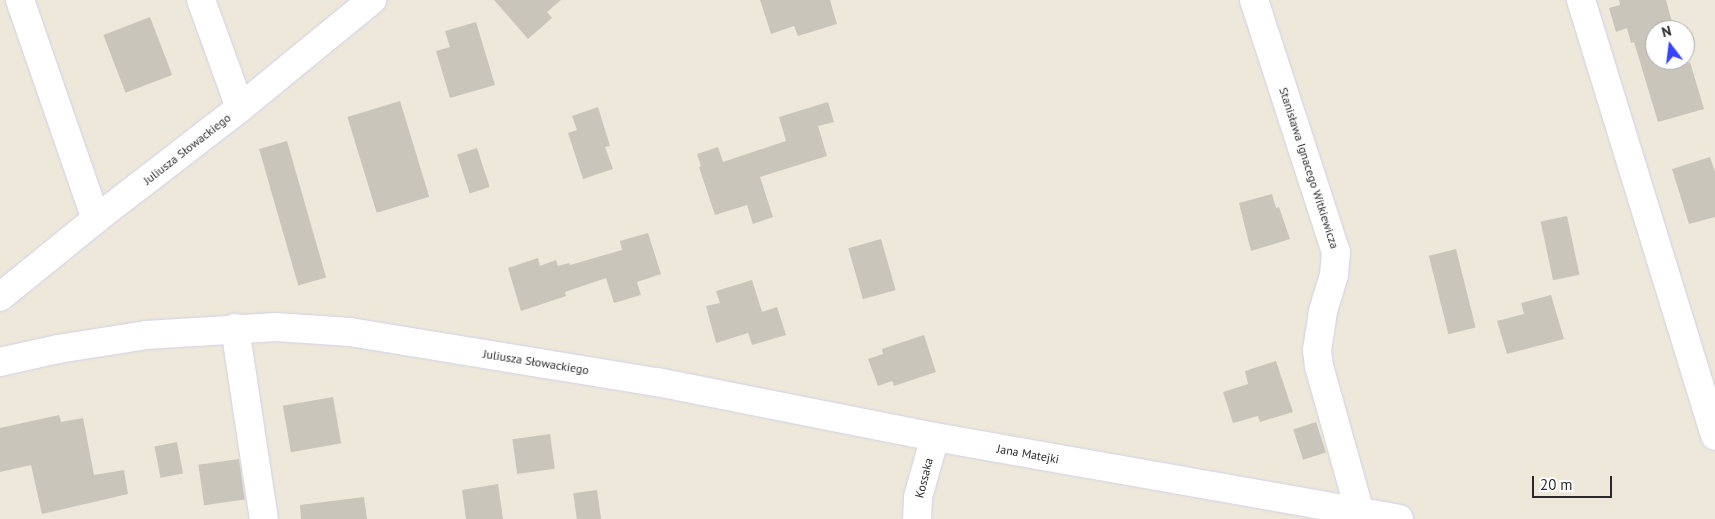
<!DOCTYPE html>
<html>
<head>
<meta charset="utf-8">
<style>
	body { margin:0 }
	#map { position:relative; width:1715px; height:519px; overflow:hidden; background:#eee8db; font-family:"PT Sans",sans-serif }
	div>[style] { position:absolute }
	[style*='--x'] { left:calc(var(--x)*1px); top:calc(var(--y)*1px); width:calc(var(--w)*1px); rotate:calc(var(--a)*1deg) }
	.building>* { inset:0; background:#c9c5bb; transform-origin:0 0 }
	.roads { filter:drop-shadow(0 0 1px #d0d1e5) drop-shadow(0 0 1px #d0d1e5) }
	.minor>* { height:28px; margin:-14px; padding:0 14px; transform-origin:14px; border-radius:14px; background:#fff }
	span { translate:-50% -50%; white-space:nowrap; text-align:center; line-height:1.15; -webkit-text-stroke:4.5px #fff; paint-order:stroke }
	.street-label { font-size:12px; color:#2a2a2a }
	.north { position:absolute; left:1645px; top:20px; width:50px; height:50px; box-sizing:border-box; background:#fff; border:1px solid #aaa; border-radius:50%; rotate:345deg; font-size:14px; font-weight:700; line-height:20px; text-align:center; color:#2a2a2a }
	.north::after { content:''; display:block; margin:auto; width:18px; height:22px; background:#3742ff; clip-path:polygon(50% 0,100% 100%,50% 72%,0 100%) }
	.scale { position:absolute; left:1532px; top:476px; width:80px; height:22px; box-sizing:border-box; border:2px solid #2a2a2a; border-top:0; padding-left:6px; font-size:15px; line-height:18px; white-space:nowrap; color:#2a2a2a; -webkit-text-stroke:4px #fff; paint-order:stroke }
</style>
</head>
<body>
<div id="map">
	<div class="building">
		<div style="clip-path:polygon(494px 0,561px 0,547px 12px,552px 18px,528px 39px)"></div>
		<div style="clip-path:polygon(760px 0,830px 0,837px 24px,798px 36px,794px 26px,771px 34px)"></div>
		<div style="clip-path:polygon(1619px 0,1666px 0,1674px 30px,1655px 30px,1655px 60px,1683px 60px,1684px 64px,1690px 62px,1704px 109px,1658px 122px,1634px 42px,1631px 43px,1627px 28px,1616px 32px,1609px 8px,1620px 5px)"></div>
		<div style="left:150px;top:17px;width:62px;height:50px;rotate:69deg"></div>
		<div style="clip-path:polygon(476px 22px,495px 85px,450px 98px,436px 51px,450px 47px,445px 31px)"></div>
		<div style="left:400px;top:101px;width:100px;height:55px;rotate:73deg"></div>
		<div style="clip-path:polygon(828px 102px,834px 122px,818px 126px,827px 156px,760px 177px,773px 217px,753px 224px,747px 205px,715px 215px,699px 167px,701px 166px,697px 154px,718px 147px,723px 162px,786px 141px,779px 117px)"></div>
		<div style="clip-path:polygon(598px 107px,610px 146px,605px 147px,613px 169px,583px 179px,568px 133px,577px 130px,572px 116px)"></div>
		<div style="left:287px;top:141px;width:142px;height:29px;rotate:74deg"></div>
		<div style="left:477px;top:148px;width:41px;height:21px;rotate:72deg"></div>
		<div style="clip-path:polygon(1710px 157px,1715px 172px,1715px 217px,1689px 224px,1672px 169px)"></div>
		<div style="clip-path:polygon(1272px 194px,1276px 208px,1279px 207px,1290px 239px,1251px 251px,1239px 203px)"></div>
		<div style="left:1567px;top:216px;width:60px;height:27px;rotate:78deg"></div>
		<div style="clip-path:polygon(648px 233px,661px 274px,637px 282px,641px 295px,614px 303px,606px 278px,565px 292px,566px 296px,521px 311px,508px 268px,538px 258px,540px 266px,556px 260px,558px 266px,569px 263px,570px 265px,622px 250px,620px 241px)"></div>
		<div style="left:881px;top:239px;width:53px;height:34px;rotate:74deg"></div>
		<div style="left:1456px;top:249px;width:81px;height:28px;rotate:76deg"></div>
		<div style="clip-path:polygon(752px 280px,762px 312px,777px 307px,786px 335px,752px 345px,748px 333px,716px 343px,706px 306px,720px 303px,716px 291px)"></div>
		<div style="clip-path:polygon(1551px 295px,1564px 339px,1507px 354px,1497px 321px,1524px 314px,1521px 303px)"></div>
		<div style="clip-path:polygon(924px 335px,936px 372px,894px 386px,892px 381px,878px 386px,868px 359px,883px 354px,882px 349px)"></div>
		<div style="clip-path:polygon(1276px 361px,1293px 412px,1260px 422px,1258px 416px,1233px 423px,1223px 392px,1248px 384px,1245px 371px)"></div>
		<div style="left:333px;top:397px;width:47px;height:51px;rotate:80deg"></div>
		<div style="clip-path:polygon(59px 415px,61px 422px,83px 418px,94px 475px,124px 470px,128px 494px,42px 514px,31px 465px,0 472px,0 428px)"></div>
		<div style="left:1316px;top:422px;width:32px;height:24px;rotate:72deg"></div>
		<div style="left:550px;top:434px;width:35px;height:38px;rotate:82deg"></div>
		<div style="left:177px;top:442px;width:32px;height:23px;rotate:79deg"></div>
		<div style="left:239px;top:459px;width:41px;height:41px;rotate:82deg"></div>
		<div style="clip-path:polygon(498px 484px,503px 519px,466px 519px,462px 490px)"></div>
		<div style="left:597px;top:490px;width:29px;height:24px;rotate:82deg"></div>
		<div style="clip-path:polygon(364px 497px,367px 519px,301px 519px,300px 505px)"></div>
	</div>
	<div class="roads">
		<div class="minor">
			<div style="--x:20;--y:0;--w:232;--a:70.9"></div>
			<div style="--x:201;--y:0;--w:115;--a:70.1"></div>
			<div style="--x:1254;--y:0;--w:265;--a:72"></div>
			<div style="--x:1336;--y:252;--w:23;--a:95"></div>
			<div style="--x:1334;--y:275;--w:39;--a:107"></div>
			<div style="--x:1323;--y:312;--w:38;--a:99"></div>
			<div style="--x:1317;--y:350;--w:16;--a:83"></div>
			<div style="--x:1319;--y:366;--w:153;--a:74.4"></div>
			<div style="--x:1581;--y:0;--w:456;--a:72.9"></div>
			<div style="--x:0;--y:297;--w:124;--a:-39.1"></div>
			<div style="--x:96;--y:219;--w:182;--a:-37.6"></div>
			<div style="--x:240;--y:108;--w:171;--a:-39.3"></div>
			<div style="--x:235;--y:328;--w:193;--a:81.4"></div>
			<div style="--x:0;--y:362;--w:59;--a:-12.6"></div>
			<div style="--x:58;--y:349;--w:89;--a:-9"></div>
			<div style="--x:146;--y:335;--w:130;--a:-3.5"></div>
			<div style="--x:276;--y:327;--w:74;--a:3.9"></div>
			<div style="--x:350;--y:332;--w:311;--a:9.3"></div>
			<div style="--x:657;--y:382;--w:283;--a:11.2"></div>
			<div style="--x:935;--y:437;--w:471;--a:10"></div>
			<div style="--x:917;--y:519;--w:22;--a:-87"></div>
			<div style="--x:918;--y:497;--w:62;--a:-74.2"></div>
		</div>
	</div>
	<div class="street-label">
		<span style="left:187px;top:149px;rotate:-38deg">Juliusza Słowackiego</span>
		<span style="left:1309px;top:168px;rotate:72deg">Stanisława Ignacego Witkiewicza</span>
		<span style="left:536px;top:362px;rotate:9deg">Juliusza Słowackiego</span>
		<span style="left:1028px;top:454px;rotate:10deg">Jana Matejki</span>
		<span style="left:924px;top:478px;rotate:-76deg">Kossaka</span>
	</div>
	<div class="north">N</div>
	<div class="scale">20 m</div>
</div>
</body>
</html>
